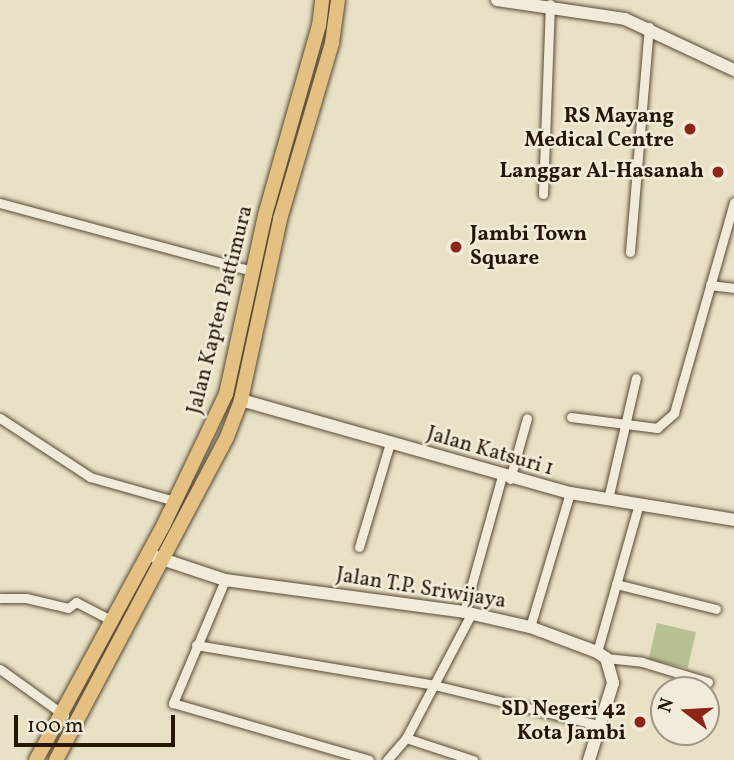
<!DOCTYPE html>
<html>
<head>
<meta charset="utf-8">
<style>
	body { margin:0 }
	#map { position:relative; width:734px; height:760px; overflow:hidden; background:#e9e1c5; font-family:Vollkorn,serif }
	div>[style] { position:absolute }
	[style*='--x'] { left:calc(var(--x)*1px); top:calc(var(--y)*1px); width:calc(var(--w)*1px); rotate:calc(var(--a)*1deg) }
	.green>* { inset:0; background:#b7c294; transform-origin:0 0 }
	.roads { filter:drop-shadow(0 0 2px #584935) drop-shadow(0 0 2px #584935) }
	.street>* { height:9px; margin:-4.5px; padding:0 4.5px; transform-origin:4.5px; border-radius:4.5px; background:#f1ecd9 }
	.secondary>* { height:12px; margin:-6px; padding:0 6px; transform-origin:6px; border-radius:6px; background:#f1ecd9 }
	.primary>* { height:14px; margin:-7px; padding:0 7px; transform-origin:7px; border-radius:7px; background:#e4c082 }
	.dots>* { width:19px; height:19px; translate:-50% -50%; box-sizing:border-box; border:4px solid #f1ecd9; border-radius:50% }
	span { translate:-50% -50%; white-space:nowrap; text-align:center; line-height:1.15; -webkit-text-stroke:5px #f1ecd9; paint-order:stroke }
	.poi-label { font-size:21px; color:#271605; font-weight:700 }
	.right { translate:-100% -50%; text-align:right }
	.left { translate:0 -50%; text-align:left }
	.street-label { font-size:21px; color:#271605 }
	.north { position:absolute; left:650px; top:676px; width:70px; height:70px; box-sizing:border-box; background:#f1ecd9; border:2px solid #a09684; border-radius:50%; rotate:287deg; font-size:19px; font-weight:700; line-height:28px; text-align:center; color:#271605 }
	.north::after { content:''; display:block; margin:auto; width:24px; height:32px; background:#8f2418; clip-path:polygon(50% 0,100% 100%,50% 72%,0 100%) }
	.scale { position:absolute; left:14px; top:715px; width:161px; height:32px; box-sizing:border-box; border:4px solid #271605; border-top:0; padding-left:9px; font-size:21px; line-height:24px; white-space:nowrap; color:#271605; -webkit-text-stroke:5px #f1ecd9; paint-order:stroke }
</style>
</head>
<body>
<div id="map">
	<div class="green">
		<div style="left:657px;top:623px;width:40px;height:37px;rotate:13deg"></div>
	</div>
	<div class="roads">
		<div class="street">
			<div style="--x:543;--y:194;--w:190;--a:-87.9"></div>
			<div style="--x:0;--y:203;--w:261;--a:15.1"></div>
			<div style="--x:630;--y:252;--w:226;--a:-85.2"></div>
			<div style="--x:710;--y:285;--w:24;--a:7"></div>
			<div style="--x:571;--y:417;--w:87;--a:7.3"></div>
			<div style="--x:657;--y:428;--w:23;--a:-41"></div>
			<div style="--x:674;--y:413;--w:219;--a:-74.1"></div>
			<div style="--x:0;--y:418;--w:108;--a:33.2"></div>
			<div style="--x:90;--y:477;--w:88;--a:15.8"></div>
			<div style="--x:510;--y:479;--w:63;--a:-74.4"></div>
			<div style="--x:608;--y:499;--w:124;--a:-77"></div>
			<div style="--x:359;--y:547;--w:109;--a:-73.4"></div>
			<div style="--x:225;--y:580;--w:134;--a:112.9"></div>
			<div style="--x:173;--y:703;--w:204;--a:16.2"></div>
			<div style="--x:616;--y:584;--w:103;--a:14"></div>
			<div style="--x:0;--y:598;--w:26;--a:0"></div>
			<div style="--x:26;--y:598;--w:43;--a:13.4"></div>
			<div style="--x:68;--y:608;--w:10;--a:-37"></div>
			<div style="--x:76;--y:602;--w:42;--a:27.2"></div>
			<div style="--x:464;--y:612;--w:141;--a:-74.4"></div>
			<div style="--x:530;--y:627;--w:140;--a:-73.4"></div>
			<div style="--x:196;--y:645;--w:241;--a:9.5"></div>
			<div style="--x:434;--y:685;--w:173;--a:13.7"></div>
			<div style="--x:597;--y:652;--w:154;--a:-74.2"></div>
			<div style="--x:606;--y:658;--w:36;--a:6"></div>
			<div style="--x:642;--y:662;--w:69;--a:16.9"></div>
			<div style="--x:0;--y:669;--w:79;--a:35.7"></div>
			<div style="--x:406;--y:738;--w:71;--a:18.2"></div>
			<div style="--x:387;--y:760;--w:29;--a:-49"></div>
			<div style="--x:406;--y:738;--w:140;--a:-62.3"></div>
		</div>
		<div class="secondary">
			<div style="--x:497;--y:0;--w:129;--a:8.4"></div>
			<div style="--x:625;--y:19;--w:120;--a:25.1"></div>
			<div style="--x:241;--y:400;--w:342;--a:15.8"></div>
			<div style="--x:570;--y:493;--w:166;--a:9.3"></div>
			<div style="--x:153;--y:556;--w:76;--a:18.4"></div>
			<div style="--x:225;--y:580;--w:241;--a:7.6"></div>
			<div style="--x:464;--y:612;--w:68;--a:12.8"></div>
			<div style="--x:530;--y:627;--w:72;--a:20.5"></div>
			<div style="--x:597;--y:652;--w:11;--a:34"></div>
			<div style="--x:606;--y:658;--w:26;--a:74"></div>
			<div style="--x:613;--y:683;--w:81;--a:107.3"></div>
		</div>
		<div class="primary">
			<div style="--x:36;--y:760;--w:268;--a:-61.5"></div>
			<div style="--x:164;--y:524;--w:144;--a:-64.5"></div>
			<div style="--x:226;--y:394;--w:183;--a:-77.7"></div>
			<div style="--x:265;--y:215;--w:197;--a:-74.1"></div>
			<div style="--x:319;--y:26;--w:26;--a:-83"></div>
			<div style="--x:56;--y:760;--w:365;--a:-62.1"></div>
			<div style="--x:227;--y:437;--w:40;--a:-69"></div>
			<div style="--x:241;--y:400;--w:185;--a:-77.8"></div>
			<div style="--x:280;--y:219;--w:184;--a:-73.5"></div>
			<div style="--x:332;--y:43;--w:43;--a:-82.1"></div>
		</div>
	</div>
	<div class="dots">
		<div style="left:690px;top:129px;background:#8f2418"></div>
		<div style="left:718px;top:172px;background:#8f2418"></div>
		<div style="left:456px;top:247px;background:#8f2418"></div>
		<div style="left:640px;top:722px;background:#8f2418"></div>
	</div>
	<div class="poi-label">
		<span class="right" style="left:674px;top:129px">RS Mayang<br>Medical Centre</span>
		<span class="right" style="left:704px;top:172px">Langgar Al-Hasanah</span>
		<span class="left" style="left:470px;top:247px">Jambi Town<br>Square</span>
		<span class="right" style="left:626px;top:722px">SD Negeri 42<br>Kota Jambi</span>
	</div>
	<div class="street-label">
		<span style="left:221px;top:310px;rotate:-76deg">Jalan Kapten Pattimura</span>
		<span style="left:490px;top:452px;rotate:16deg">Jalan Katsuri 1</span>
		<span style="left:421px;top:589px;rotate:9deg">Jalan T.P. Sriwijaya</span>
	</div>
	<div class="north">N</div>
	<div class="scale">100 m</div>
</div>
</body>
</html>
